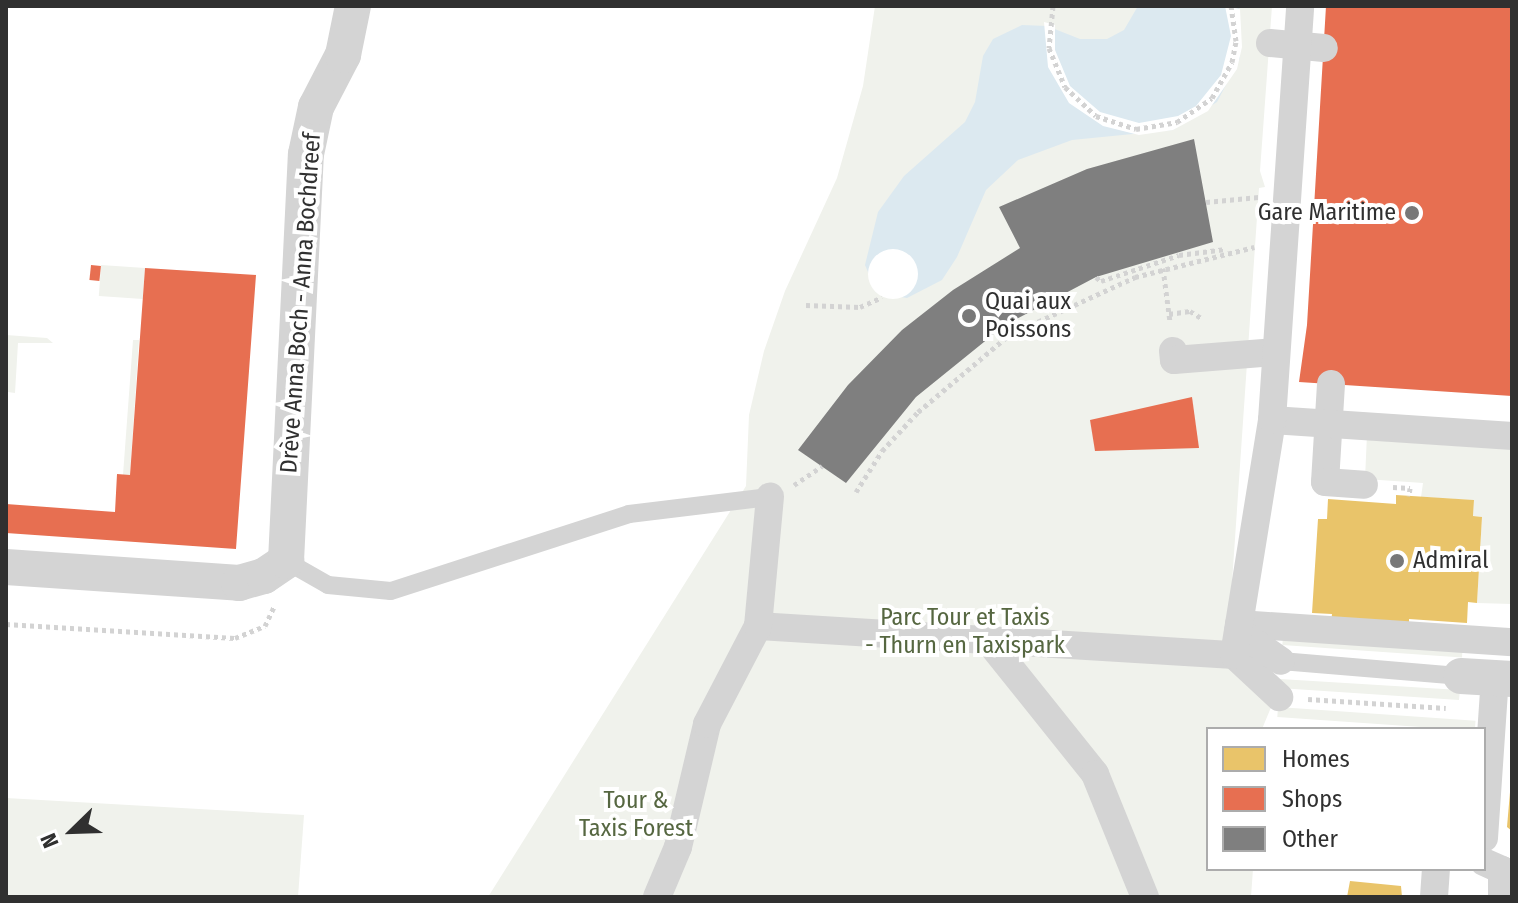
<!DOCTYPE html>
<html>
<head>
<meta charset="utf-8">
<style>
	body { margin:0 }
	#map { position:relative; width:1518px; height:903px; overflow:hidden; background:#fff; font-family:"Fira Sans Condensed",sans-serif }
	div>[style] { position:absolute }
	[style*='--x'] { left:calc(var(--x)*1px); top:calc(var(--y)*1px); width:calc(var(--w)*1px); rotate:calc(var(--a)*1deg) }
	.green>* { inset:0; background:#f0f2ec; transform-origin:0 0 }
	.water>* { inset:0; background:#dce9f0 }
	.pier>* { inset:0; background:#fff }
	.round { border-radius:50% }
	.homes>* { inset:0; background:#e9c46a }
	.shops>* { inset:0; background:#e76f51; transform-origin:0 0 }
	.building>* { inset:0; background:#7f7f7f }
	.path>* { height:5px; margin-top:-2.5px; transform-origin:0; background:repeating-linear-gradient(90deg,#d3d3d3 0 4px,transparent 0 8px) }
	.service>* { height:18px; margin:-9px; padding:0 9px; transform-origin:9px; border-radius:9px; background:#d4d4d4 }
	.pedestrian>* { height:28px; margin:-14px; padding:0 14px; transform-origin:14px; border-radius:14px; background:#d4d4d4 }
	.minor>* { height:36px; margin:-18px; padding:0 18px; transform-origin:18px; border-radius:18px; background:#d4d4d4 }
	.dots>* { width:22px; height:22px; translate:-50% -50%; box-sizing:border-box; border:4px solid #fff; border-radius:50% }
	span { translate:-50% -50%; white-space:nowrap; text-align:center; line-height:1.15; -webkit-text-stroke:8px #fff; paint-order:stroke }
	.poi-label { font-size:24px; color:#303030 }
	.right { translate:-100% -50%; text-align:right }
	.left { translate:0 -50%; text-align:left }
	.street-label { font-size:24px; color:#303030 }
	.park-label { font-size:24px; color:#566741 }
	.frame { position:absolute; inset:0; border:8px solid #303030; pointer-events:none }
	.legend { position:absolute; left:1206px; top:727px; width:280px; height:144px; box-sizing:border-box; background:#fff; border:2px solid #acacac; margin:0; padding:10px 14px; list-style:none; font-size:24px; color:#303030 }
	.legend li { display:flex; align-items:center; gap:16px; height:40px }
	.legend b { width:40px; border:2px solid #acacac }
	.north { position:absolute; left:32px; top:791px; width:80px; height:80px; -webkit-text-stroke:6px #fff; paint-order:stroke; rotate:247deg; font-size:22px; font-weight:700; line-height:32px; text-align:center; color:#303030 }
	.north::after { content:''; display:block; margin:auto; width:28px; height:36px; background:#303030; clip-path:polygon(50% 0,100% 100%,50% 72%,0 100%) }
</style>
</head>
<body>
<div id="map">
	<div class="green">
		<div style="clip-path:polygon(875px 6px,1272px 6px,1260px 171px,1265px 187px,1259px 188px,1228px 641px,1279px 687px,1280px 679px,1460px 690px,1459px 700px,1279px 688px,1262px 729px,1208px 729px,1208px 869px,1253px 869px,1251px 897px,488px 897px,746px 486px,749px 415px,764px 351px,785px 291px,837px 178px,863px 86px)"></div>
		<div style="left:101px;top:265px;width:44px;height:31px;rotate:4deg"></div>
		<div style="clip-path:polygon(6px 335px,47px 338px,53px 343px,18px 343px,15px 393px,8px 392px)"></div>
		<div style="clip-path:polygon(133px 340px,139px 340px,130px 475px,123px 475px)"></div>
		<div style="clip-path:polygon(1367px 434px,1512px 444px,1512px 604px,1477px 603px,1482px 517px,1473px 516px,1474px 500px,1421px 497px,1423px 483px,1365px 479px)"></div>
		<div style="left:1283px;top:636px;width:180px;height:9px;rotate:4deg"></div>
		<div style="left:1278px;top:707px;width:198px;height:10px;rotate:4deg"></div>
		<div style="clip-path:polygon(6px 798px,304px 815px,298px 897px,6px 897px)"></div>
	</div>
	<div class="water">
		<div style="clip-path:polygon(1138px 6px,1239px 6px,1240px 58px,1217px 102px,1173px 130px,1072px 140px,1018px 160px,986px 190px,957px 257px,942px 280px,907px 298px,877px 293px,865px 265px,878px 212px,904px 176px,965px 122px,975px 102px,983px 56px,993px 39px,1022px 25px,1047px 26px,1080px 39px,1107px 39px,1124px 30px)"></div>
	</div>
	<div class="pier">
		<div style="clip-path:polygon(1225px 6px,1240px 9px,1242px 47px,1237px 69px,1208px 111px,1173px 130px,1139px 135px,1103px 126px,1069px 103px,1048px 67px,1044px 22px,1055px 25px,1055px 50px,1070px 86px,1100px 112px,1139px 123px,1178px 116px,1196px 106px,1221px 75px,1231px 36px)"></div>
		<div class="round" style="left:868px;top:249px;width:50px;height:50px"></div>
	</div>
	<div class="homes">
		<div style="clip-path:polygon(1396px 495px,1474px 500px,1473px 516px,1482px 517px,1477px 603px,1468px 602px,1467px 623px,1409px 619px,1409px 629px,1331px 623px,1332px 614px,1312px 613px,1318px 519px,1327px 519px,1328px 499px,1396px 504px)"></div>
		<div style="clip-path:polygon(1510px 792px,1512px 792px,1512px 831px,1507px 827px)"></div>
		<div style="clip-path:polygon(1350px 881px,1401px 886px,1402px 897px,1347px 897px)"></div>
	</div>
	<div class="shops">
		<div style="clip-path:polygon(1326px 6px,1512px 6px,1512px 396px,1299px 382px,1307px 325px)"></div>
		<div style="left:91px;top:265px;width:10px;height:15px;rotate:6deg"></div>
		<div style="clip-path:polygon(145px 268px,256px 275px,236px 549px,6px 533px,6px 504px,115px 512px,117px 474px,130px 475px)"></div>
		<div style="clip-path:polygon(1192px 397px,1199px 448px,1095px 451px,1090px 420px)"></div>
	</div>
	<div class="building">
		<div style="clip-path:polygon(1194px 139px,1213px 242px,1096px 277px,1005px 325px,916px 397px,846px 483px,798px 450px,848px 385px,902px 330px,953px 290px,1020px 248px,999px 207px,1087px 169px)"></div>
	</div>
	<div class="path">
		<div style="--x:1053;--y:6;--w:42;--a:95.4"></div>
		<div style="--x:1049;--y:48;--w:42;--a:67.7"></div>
		<div style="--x:1065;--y:87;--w:42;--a:43.1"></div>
		<div style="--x:1096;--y:116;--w:42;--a:18"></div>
		<div style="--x:1136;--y:129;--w:42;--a:-9.7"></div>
		<div style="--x:1177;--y:122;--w:42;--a:-34.4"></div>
		<div style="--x:1212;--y:98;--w:41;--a:-60.9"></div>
		<div style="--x:1232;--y:62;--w:21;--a:-79"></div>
		<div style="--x:1236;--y:41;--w:35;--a:-98"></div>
		<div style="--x:1206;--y:202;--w:53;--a:-5.4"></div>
		<div style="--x:1163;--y:268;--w:54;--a:82.6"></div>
		<div style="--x:1096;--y:277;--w:6;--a:39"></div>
		<div style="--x:1101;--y:281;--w:82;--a:-18.4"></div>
		<div style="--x:1179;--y:255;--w:47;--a:-7.3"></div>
		<div style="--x:806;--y:305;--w:54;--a:2.1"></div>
		<div style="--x:860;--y:307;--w:24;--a:-24"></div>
		<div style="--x:1169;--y:314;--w:21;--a:-8"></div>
		<div style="--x:1190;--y:311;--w:13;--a:32"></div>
		<div style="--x:794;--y:485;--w:34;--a:-34"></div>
		<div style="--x:1393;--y:487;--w:17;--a:3"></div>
		<div style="--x:1410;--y:488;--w:8;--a:97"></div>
		<div style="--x:856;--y:492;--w:49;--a:-57.6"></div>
		<div style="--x:882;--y:451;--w:53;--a:-47.3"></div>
		<div style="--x:918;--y:412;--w:119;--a:-40.2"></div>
		<div style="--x:1009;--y:335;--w:139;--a:-24.7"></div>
		<div style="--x:1135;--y:277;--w:123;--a:-14.1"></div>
		<div style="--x:6;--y:624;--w:229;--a:3.5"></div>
		<div style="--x:235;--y:638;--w:32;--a:-22"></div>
		<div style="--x:265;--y:626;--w:21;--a:-65"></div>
		<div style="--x:1308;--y:699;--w:138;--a:3.7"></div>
	</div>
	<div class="service">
		<div style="--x:286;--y:561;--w:48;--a:29.7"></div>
		<div style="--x:328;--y:585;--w:63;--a:5.4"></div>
		<div style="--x:391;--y:591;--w:250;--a:-17.9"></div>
		<div style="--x:629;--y:514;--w:142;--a:-6.9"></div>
		<div style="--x:1281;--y:661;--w:181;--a:4.8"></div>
	</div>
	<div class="pedestrian">
		<div style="--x:1270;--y:43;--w:54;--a:5.3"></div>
		<div style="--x:1173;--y:351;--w:9;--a:84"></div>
		<div style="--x:1174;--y:360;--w:102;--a:-4.5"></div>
		<div style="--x:1331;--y:384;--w:98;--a:93.5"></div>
		<div style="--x:1325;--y:482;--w:39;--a:4"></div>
		<div style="--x:1272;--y:420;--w:241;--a:3.8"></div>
		<div style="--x:1239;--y:624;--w:274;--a:3.8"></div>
		<div style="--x:758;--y:626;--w:477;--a:3.5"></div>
		<div style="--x:1234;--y:655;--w:62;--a:43"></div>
		<div style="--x:1238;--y:631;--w:52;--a:34.9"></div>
		<div style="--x:987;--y:639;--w:173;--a:51.3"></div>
		<div style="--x:1095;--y:774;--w:133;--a:67.9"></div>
		<div style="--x:1234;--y:655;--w:238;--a:-80.8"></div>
		<div style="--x:1272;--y:420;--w:415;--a:-86.1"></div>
		<div style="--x:1484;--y:838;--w:160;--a:-86.1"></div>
		<div style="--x:1484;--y:862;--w:20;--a:24"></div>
		<div style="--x:1502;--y:870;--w:27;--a:90"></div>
		<div style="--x:657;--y:897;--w:54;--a:-67.2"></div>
		<div style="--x:678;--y:847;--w:126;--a:-76.7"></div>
		<div style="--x:707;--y:724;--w:110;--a:-62.5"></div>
		<div style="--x:758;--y:626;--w:130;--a:-84.7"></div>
		<div style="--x:1434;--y:897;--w:28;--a:-86"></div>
	</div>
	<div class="minor">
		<div style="--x:6;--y:567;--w:234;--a:3.9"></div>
		<div style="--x:239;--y:583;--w:26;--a:-16"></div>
		<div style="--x:264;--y:576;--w:27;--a:-34"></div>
		<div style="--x:286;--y:561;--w:407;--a:-87.2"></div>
		<div style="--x:306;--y:154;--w:48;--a:-78"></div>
		<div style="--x:316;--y:107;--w:59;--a:-62.6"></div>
		<div style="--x:343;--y:55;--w:50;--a:-78.5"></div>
		<div style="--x:1461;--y:676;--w:51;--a:3.4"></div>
	</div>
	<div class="dots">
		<div style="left:1412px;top:213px;background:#787878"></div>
		<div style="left:969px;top:316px;background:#787878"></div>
		<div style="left:1397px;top:561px;background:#787878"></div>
	</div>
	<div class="poi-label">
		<span class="right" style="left:1396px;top:213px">Gare Maritime</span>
		<span class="left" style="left:985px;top:316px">Quai aux<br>Poissons</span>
		<span class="left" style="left:1413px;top:561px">Admiral</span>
	</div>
	<div class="street-label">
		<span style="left:301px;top:303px;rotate:-86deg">Drève Anna Boch - Anna Bochdreef</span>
	</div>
	<div class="park-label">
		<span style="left:965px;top:632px">Parc Tour et Taxis<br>- Thurn en Taxispark</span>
		<span style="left:636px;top:815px">Tour &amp;<br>Taxis Forest</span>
	</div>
	<div class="frame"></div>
	<ul class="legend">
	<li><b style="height:22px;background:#e9c46a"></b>Homes</li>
	<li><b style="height:22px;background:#e76f51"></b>Shops</li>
	<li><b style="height:22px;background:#7f7f7f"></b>Other</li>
	</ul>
	<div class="north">N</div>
</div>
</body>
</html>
